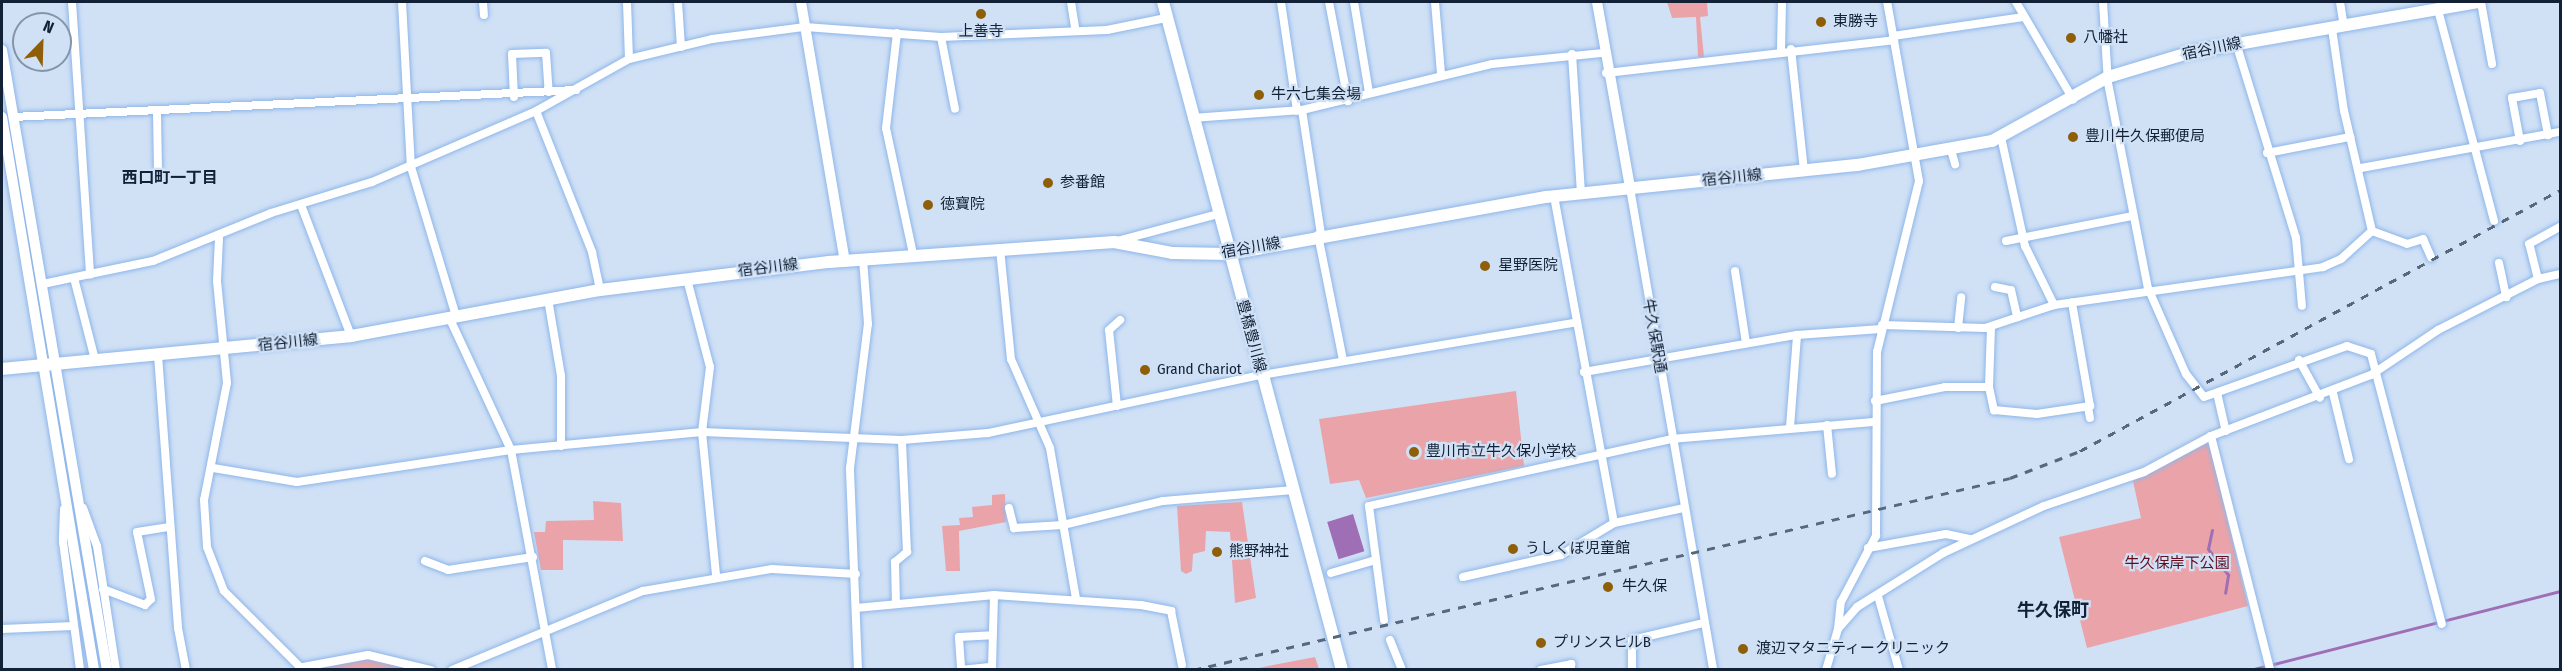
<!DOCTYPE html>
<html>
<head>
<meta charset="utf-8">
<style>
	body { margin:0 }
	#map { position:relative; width:2562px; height:671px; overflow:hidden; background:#d0e1f6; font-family:"Fira Sans Condensed","Noto Sans JP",sans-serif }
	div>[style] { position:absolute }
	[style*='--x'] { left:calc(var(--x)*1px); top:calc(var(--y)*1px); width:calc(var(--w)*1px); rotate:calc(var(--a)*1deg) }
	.green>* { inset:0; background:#eaa4a9 }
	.water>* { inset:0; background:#9f6fb6; transform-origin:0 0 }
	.stream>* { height:3px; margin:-1.5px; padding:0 1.5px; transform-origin:1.5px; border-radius:1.5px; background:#9f6fb6 }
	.roads { filter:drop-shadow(0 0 2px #8eb6e9) drop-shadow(0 0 2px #8eb6e9) }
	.minor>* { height:8px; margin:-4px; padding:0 4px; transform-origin:4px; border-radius:4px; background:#fff }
	.tertiary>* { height:10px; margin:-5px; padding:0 5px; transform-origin:5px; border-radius:5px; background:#fff }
	.secondary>* { height:12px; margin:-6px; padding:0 6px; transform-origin:6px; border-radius:6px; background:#fff }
	.rail>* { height:3px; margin-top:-1.5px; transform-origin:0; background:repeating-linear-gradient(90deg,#58687c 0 8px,transparent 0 16px) }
	.dots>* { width:16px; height:16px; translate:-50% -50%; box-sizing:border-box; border:3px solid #d0e1f6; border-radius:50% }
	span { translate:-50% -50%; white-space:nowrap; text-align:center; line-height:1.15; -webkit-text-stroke:4.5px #d0e1f6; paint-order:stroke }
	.poi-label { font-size:15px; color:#122135 }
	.left { translate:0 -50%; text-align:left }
	.street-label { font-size:15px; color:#122135 }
	.park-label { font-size:15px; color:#620c20 }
	.neighbourhood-label { font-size:16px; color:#122135; font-weight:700 }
	.quarter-label { font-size:18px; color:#122135; font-weight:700 }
	.frame { position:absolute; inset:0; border:3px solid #122135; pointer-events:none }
	.north { position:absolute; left:12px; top:12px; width:60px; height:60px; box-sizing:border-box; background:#d0e1f6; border:2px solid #8494a9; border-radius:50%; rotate:23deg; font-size:16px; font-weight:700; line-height:24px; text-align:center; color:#122135 }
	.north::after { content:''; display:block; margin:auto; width:21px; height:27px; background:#8e5f08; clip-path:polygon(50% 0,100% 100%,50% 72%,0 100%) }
</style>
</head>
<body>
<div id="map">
	<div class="green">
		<div style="clip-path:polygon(1667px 2px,1707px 2px,1708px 16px,1700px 17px,1704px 57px,1698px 57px,1696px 17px,1672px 18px)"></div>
		<div style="clip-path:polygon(1516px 391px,1524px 466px,1366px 498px,1359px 480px,1330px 484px,1319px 419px)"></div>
		<div style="clip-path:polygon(2209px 442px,2248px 606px,2087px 648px,2059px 537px,2141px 518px,2133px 481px)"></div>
		<div style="clip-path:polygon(1005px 494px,1006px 522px,959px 531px,960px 571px,946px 571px,942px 526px,960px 525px,959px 518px,973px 517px,972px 507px,992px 505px,992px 495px)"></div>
		<div style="clip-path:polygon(593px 501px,621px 503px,623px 541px,563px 540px,563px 570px,541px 570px,534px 532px,545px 532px,546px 521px,594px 520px)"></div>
		<div style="clip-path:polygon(1242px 502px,1256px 598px,1235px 603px,1230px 532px,1206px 531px,1205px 551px,1193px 554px,1192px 571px,1186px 574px,1181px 571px,1177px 506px)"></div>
		<div style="clip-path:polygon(1315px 657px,1319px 669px,1254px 669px,1273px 665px)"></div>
		<div style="clip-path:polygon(369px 659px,413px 670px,312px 670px)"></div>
	</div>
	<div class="water">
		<div style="left:1353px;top:514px;width:39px;height:27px;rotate:73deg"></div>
	</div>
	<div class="stream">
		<div style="--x:2212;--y:530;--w:19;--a:102"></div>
		<div style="--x:2208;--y:549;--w:33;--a:52"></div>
		<div style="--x:2228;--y:575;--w:18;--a:99"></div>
		<div style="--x:2250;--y:670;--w:320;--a:-14.3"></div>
	</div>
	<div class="roads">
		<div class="minor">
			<div style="--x:72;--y:2;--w:273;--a:86.2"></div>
			<div style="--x:90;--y:274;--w:64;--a:-11.7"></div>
			<div style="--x:153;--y:261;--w:127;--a:-22.1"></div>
			<div style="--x:271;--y:213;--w:106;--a:-17.1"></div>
			<div style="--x:372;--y:182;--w:179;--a:-23.4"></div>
			<div style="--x:536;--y:111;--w:107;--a:-29.2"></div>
			<div style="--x:629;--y:59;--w:85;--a:-13.5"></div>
			<div style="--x:712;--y:39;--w:94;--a:-7.4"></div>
			<div style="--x:805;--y:27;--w:136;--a:4.2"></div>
			<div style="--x:941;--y:37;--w:166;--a:-2.4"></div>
			<div style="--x:1107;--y:30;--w:60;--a:-11.5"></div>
			<div style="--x:402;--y:2;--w:165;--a:86.9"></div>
			<div style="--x:411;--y:167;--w:156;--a:73.2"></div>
			<div style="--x:483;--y:2;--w:13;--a:86"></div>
			<div style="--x:627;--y:2;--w:57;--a:88"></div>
			<div style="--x:678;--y:2;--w:45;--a:86.2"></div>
			<div style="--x:1071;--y:2;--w:26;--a:81"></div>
			<div style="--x:1281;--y:2;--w:110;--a:81.6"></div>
			<div style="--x:1329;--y:2;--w:101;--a:79.1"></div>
			<div style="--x:1354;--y:2;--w:92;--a:80.6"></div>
			<div style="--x:1435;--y:2;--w:72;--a:85.2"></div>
			<div style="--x:2016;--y:2;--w:113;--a:59.6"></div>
			<div style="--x:2103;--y:2;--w:81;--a:86.5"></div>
			<div style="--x:2108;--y:83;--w:209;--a:79"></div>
			<div style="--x:2148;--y:288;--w:94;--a:66.2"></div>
			<div style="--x:2186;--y:374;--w:29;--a:52"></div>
			<div style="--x:2204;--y:397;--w:152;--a:-19.6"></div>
			<div style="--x:2347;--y:346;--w:25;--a:18"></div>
			<div style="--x:2371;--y:354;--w:279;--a:75.3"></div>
			<div style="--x:2340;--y:2;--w:25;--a:81"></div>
			<div style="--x:2481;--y:2;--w:63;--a:79.9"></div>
			<div style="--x:2438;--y:10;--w:218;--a:75.1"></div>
			<div style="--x:897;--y:33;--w:96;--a:96.6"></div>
			<div style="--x:886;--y:128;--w:129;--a:77.9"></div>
			<div style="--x:1893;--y:36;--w:132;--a:-8.3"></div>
			<div style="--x:941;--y:37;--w:73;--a:79"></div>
			<div style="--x:2236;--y:43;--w:204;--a:72.9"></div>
			<div style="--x:2296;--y:238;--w:68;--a:85"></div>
			<div style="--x:1791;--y:49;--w:122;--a:83.9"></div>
			<div style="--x:1781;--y:50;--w:48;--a:-88.8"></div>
			<div style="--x:1572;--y:54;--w:140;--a:86.3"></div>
			<div style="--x:1606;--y:73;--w:290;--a:-6.5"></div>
			<div style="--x:514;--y:97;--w:43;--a:-92.7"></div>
			<div style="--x:512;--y:54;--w:34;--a:-2"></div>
			<div style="--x:546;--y:53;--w:39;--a:86"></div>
			<div style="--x:1302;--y:110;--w:125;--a:81.3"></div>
			<div style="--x:536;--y:111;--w:152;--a:68.3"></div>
			<div style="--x:592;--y:252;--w:39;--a:78"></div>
			<div style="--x:157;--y:113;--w:55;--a:89"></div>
			<div style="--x:13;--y:117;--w:564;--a:-2.75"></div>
			<div style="--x:1192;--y:118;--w:110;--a:-4.2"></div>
			<div style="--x:1302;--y:110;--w:195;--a:-13.6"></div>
			<div style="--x:1492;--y:64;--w:112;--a:-5.7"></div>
			<div style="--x:2001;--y:137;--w:112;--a:77.6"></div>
			<div style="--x:2025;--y:246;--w:66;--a:63.8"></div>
			<div style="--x:2520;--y:141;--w:44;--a:-100.5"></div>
			<div style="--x:2512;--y:98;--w:28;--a:-10"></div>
			<div style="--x:2540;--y:93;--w:43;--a:79.2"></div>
			<div style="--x:1951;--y:150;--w:15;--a:74"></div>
			<div style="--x:2267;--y:153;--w:85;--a:-10.9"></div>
			<div style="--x:2361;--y:168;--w:202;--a:-10.3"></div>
			<div style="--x:1630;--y:188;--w:489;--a:80.2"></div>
			<div style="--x:1554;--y:196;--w:332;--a:79.6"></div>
			<div style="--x:301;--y:205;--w:140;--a:69.1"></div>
			<div style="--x:2372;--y:231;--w:37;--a:20"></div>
			<div style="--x:2407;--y:244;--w:17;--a:-17"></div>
			<div style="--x:2423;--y:239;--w:20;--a:66"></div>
			<div style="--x:1318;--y:235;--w:127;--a:78.7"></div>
			<div style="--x:219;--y:238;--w:43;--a:92.7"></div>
			<div style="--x:217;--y:281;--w:102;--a:84.4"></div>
			<div style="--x:227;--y:383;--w:119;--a:101.1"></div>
			<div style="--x:204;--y:500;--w:47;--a:86.3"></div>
			<div style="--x:207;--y:547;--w:47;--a:68.9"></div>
			<div style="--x:224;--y:591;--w:112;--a:45"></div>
			<div style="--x:1117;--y:241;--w:105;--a:-15"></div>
			<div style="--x:2006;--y:241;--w:128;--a:-11.2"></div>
			<div style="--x:1000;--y:249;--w:111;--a:84.3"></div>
			<div style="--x:1011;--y:359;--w:97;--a:66.3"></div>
			<div style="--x:1050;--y:448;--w:153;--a:80.2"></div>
			<div style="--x:2499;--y:263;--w:35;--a:78"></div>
			<div style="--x:1735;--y:271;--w:73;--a:81.3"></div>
			<div style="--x:74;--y:278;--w:85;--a:75.6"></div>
			<div style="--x:687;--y:279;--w:91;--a:75.4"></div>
			<div style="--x:710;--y:367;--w:65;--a:97"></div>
			<div style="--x:702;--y:432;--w:143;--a:84.4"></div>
			<div style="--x:2538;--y:279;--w:36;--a:-104"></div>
			<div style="--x:2529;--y:244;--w:35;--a:-29"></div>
			<div style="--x:43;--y:284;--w:48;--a:-12"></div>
			<div style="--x:1995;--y:287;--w:16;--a:11"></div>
			<div style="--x:2011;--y:290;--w:28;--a:77"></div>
			<div style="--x:548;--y:299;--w:78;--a:80.4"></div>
			<div style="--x:561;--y:376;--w:70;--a:90"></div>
			<div style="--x:449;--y:317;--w:147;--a:65"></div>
			<div style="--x:511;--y:450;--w:224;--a:79.4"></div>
			<div style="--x:1882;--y:325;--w:103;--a:1.7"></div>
			<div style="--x:1985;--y:328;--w:73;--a:-18.4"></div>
			<div style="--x:2054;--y:305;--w:272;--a:-8"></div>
			<div style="--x:2323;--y:267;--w:20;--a:-24"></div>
			<div style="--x:2341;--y:259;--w:42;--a:-42.1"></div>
			<div style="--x:2372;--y:231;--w:123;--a:-103.1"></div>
			<div style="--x:2344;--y:111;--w:83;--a:-98.3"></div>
			<div style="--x:1991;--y:327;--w:60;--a:91.9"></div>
			<div style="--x:1989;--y:387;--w:24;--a:78"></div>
			<div style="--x:1994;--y:410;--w:43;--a:5.3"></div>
			<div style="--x:2037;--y:414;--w:54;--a:-8.6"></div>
			<div style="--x:2090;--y:406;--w:105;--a:-99.9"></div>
			<div style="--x:1958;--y:328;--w:31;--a:-84"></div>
			<div style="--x:158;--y:355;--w:274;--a:85.8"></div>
			<div style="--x:178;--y:628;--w:43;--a:79.2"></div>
			<div style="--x:2299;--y:360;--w:43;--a:61.1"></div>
			<div style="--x:1584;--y:372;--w:216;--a:-9.9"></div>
			<div style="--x:1797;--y:335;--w:84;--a:-4.1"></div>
			<div style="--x:2217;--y:393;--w:39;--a:77"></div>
			<div style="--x:2333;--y:393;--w:68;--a:76.4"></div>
			<div style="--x:1875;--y:401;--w:71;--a:-11.3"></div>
			<div style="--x:1945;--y:387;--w:44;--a:0"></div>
			<div style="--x:1117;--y:406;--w:76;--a:-96"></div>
			<div style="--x:1109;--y:330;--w:15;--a:-42"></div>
			<div style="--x:2088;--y:407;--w:11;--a:80"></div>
			<div style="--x:1827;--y:425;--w:49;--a:84.2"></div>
			<div style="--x:1790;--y:427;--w:92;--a:-85.6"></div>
			<div style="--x:2211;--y:436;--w:241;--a:75.8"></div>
			<div style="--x:213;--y:468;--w:85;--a:9.5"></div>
			<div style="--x:297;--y:482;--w:216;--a:-8.5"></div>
			<div style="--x:511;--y:450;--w:192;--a:-5.4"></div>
			<div style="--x:702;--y:432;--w:200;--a:2.3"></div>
			<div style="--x:902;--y:440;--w:86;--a:-4.7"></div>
			<div style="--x:988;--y:433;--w:280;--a:-12"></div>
			<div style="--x:1262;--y:375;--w:315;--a:-9.5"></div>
			<div style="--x:83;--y:508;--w:40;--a:69.8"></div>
			<div style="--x:97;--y:546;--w:125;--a:81.3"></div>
			<div style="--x:1009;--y:508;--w:21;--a:76"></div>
			<div style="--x:1014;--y:528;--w:49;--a:-3.5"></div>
			<div style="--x:1063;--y:525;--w:103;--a:-13.5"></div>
			<div style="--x:1163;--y:501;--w:131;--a:-4.8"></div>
			<div style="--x:64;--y:509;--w:33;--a:92"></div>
			<div style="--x:63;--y:542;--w:129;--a:82.4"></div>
			<div style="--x:1868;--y:548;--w:79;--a:-10.2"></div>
			<div style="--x:1946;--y:534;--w:25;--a:12"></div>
			<div style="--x:425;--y:561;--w:25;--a:21"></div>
			<div style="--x:448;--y:570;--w:86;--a:-8.7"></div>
			<div style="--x:1331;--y:573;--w:47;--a:-16.1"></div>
			<div style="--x:1463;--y:577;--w:100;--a:-12.7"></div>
			<div style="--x:1561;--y:555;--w:62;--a:-31.1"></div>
			<div style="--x:1614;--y:523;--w:72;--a:-12.1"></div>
			<div style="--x:103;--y:589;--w:45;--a:20.9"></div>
			<div style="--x:145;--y:605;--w:8;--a:-45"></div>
			<div style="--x:151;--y:599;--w:68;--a:-101.8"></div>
			<div style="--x:137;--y:532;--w:33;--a:-9"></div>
			<div style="--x:1878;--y:596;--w:77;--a:74.2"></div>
			<div style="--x:896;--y:604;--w:42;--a:-91.4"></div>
			<div style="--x:895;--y:562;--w:16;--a:-40"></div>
			<div style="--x:907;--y:552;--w:112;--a:-92.6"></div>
			<div style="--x:856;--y:608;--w:139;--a:-5.4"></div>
			<div style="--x:994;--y:595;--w:147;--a:3.9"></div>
			<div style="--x:1141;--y:605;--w:31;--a:11"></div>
			<div style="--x:1171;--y:611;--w:55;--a:78.5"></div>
			<div style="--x:1384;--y:620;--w:115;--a:-97.5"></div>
			<div style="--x:1369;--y:506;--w:310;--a:-12.5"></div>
			<div style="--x:1672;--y:439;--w:204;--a:-4.8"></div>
			<div style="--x:2;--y:629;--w:71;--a:-2.4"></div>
			<div style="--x:1838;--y:629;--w:27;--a:-84"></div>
			<div style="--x:1841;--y:602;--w:75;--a:-62.1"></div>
			<div style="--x:1876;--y:536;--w:184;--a:-89.7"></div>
			<div style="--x:1877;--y:352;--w:176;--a:-76.2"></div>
			<div style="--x:1919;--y:181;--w:182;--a:-100.1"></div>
			<div style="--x:1390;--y:640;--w:32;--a:68"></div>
			<div style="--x:303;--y:667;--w:66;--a:-10.5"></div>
			<div style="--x:368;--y:655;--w:65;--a:13.4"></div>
			<div style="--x:961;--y:667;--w:30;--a:-94"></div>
			<div style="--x:959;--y:637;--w:33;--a:-3"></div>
			<div style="--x:452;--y:670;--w:207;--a:-22.5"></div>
			<div style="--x:643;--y:591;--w:131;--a:-9.7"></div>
			<div style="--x:772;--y:569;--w:84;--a:3.4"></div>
			<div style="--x:858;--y:670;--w:202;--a:-92.3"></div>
			<div style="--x:850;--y:468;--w:145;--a:-82.9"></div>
			<div style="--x:868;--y:324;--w:65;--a:-94.4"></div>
			<div style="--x:961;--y:670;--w:31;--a:-6"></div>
			<div style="--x:992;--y:667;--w:72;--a:-88.4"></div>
			<div style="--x:1541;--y:670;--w:31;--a:-11"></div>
			<div style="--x:1571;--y:664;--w:6;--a:90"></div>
			<div style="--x:1632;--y:670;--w:30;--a:-90"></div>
			<div style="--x:1632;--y:640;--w:74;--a:-13.3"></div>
			<div style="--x:1826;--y:670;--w:43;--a:-73.7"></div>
			<div style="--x:1838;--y:629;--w:29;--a:-49"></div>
			<div style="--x:1857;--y:607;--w:102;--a:-32.1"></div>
			<div style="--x:1943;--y:553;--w:111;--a:-25"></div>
			<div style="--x:2044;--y:506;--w:106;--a:-18.8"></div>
			<div style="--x:2144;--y:472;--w:76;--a:-28.2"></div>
			<div style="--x:2211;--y:436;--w:171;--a:-20.9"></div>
			<div style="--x:2371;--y:375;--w:81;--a:-33.9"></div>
			<div style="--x:2438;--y:330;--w:112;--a:-27"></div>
			<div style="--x:2538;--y:279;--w:23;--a:-13"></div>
		</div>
		<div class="tertiary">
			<div style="--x:801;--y:2;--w:263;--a:80.4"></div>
			<div style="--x:1597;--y:2;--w:189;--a:79.9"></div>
			<div style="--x:2;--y:50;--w:629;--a:80.39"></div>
			<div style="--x:2;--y:117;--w:561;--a:80.55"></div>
		</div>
		<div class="secondary">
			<div style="--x:1163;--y:2;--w:692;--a:75"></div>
			<div style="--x:2;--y:369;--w:351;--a:-5.4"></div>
			<div style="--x:351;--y:336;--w:253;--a:-10.5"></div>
			<div style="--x:600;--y:290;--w:231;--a:-7"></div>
			<div style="--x:829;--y:262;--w:286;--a:-4"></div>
			<div style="--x:1114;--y:242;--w:59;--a:10.7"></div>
			<div style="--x:1172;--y:253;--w:57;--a:1"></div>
			<div style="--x:1229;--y:254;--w:322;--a:-10.2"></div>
			<div style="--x:1546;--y:197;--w:313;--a:-5.9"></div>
			<div style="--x:1857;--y:165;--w:137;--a:-10.1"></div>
			<div style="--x:1992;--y:141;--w:132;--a:-28.9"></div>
			<div style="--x:2108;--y:77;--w:88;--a:-16.6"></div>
			<div style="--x:2192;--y:52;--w:290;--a:-9.9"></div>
		</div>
	</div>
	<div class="rail">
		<div style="--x:1193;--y:670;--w:839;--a:-13.22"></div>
		<div style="--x:2010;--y:478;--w:75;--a:-21.1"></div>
		<div style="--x:2080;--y:451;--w:546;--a:-28.54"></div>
	</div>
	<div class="dots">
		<div style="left:981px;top:14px;background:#8e5f08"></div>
		<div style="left:1821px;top:22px;background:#8e5f08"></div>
		<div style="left:2071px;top:38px;background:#8e5f08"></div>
		<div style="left:1259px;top:95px;background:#8e5f08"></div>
		<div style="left:2073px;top:137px;background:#8e5f08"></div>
		<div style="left:1048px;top:183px;background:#8e5f08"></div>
		<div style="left:928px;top:205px;background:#8e5f08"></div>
		<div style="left:1485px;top:266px;background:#8e5f08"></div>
		<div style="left:1145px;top:370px;background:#8e5f08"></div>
		<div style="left:1414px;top:452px;background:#8e5f08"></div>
		<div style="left:1513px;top:549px;background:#8e5f08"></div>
		<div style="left:1217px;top:552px;background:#8e5f08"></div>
		<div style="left:1608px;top:587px;background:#8e5f08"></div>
		<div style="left:1541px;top:643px;background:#8e5f08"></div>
		<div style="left:1743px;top:649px;background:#8e5f08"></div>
	</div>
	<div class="poi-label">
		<span class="left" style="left:1833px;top:22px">東勝寺</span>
		<span style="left:981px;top:32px">上善寺</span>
		<span class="left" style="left:2083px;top:38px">八幡社</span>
		<span class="left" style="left:1271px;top:95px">牛六七集会場</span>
		<span class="left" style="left:2085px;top:137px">豊川牛久保郵便局</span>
		<span class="left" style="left:1060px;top:183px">参番館</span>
		<span class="left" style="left:940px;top:205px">徳寶院</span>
		<span class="left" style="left:1498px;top:266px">星野医院</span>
		<span class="left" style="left:1157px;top:370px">Grand Chariot</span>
		<span class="left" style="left:1426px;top:452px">豊川市立牛久保小学校</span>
		<span class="left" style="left:1525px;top:549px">うしくぼ児童館</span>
		<span class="left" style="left:1229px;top:552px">熊野神社</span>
		<span class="left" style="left:1622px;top:587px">牛久保</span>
		<span class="left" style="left:1553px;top:643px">プリンスヒルB</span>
		<span class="left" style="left:1756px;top:649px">渡辺マタニティークリニック</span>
	</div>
	<div class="street-label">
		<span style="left:2212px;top:49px;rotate:-12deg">宿谷川線</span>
		<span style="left:1732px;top:178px;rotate:-6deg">宿谷川線</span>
		<span style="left:1251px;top:248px;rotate:-10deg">宿谷川線</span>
		<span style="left:768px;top:268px;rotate:-7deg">宿谷川線</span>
		<span style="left:1251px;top:336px;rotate:75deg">豊橋豊川線</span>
		<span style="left:1654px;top:336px;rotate:80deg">牛久保駅通</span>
		<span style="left:288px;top:343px;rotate:-6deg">宿谷川線</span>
	</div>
	<div class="park-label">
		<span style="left:2177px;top:564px">牛久保岸下公園</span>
	</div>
	<div class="neighbourhood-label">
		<span style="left:170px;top:178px">西口町一丁目</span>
	</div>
	<div class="quarter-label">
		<span style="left:2053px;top:610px">牛久保町</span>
	</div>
	<div class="frame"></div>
	<div class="north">N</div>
</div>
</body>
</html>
